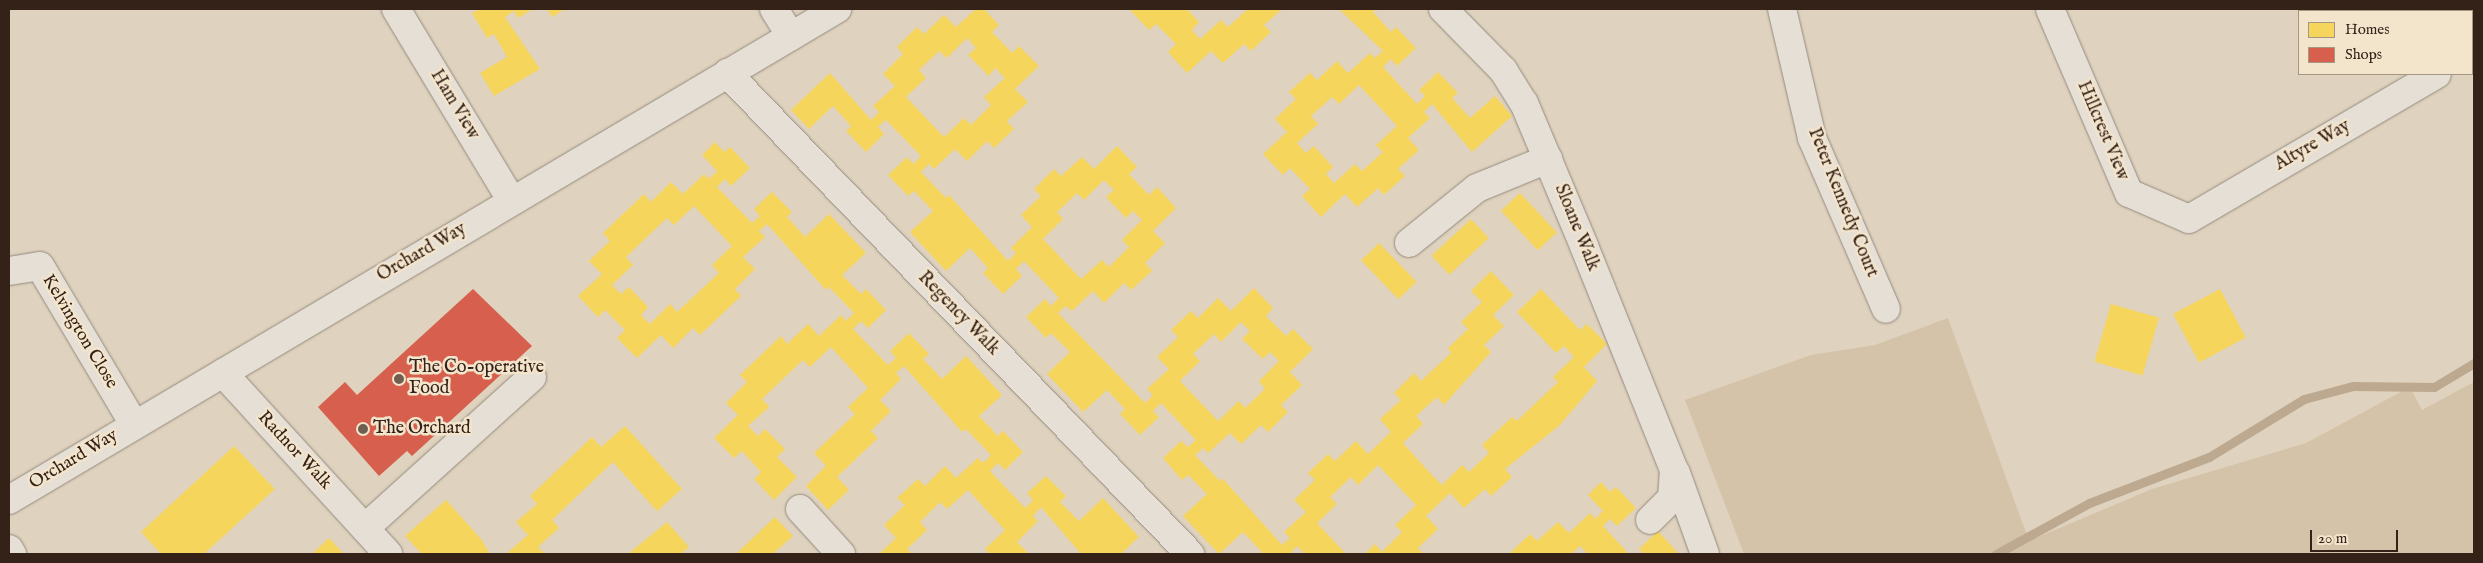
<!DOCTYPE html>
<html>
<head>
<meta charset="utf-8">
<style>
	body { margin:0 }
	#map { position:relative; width:2483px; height:563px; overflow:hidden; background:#dfd2be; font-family:"IM FELL English",serif }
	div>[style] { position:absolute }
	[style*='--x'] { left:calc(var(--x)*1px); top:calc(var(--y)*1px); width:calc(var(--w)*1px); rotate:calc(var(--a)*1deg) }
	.green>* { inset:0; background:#d5c3a9 }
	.homes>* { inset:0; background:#f6d55c; transform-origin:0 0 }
	.shops>* { inset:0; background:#d6604d }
	.stream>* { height:9px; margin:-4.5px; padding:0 4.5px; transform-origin:4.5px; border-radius:4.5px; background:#bca990 }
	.roads { filter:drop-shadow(0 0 1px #948a7e) drop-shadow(0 0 1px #948a7e) }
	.street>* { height:28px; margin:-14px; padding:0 14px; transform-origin:14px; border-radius:14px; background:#e5dfd5 }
	.dots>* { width:14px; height:14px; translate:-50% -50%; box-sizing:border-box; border:2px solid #f3e4cc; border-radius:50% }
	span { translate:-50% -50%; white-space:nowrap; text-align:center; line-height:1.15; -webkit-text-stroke:5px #f3e4cc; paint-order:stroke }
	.street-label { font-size:18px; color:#342117 }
	.poi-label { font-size:18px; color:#342117 }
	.left { translate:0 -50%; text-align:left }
	.frame { position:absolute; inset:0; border:10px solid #342117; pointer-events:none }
	.legend { position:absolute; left:2298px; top:10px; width:175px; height:65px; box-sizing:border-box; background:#f3e4cc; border:1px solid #a79684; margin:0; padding:6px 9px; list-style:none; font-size:15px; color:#342117 }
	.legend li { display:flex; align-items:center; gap:10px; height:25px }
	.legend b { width:25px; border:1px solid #a79684 }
	.scale { position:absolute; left:2310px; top:530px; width:88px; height:22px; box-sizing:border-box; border:2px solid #342117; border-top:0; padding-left:6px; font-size:15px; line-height:18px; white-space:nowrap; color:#342117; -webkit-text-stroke:4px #f3e4cc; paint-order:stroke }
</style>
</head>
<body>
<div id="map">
	<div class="green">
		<div style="clip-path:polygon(1948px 318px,2029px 541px,2152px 489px,2306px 443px,2410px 387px,2422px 410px,2474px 382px,2474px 554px,1744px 554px,1685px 400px,1811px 355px,1875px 345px)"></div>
	</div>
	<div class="homes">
		<div style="clip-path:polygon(480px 9px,533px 9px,518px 18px,514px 11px,505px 17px,540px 69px,494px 96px,480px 73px,507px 57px,494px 34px,487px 38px,472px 13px)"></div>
		<div style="clip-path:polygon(547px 9px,565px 9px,552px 17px)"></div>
		<div style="clip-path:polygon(evenodd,976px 9px,984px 9px,999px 25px,992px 32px,1012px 53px,1019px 46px,1039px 66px,1015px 89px,1028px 102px,1007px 121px,1014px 129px,994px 148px,987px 141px,967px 161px,955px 149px,934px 169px,929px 164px,921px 172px,946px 198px,949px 195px,1008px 261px,1016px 253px,1011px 248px,1032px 227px,1021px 215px,1041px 196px,1034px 189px,1054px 169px,1061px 176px,1082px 157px,1094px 169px,1117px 146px,1137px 167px,1129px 174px,1149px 195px,1157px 187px,1176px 208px,1153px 231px,1165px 243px,1145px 263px,1152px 271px,1131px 290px,1124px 283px,1104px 303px,1093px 291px,1072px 311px,1066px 306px,1058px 313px,1145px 403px,1153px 395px,1147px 389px,1169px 369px,1157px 357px,1178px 337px,1171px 330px,1191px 311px,1198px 318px,1218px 298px,1231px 311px,1254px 288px,1273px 308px,1266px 316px,1286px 336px,1293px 329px,1313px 349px,1290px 372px,1302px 385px,1281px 405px,1288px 412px,1268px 432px,1261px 425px,1241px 444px,1230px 433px,1208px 453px,1203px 448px,1195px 455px,1220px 481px,1223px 479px,1282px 545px,1290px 538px,1284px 532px,1306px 512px,1294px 500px,1315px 480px,1308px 473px,1328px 454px,1335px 461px,1356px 441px,1368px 454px,1391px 432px,1380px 419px,1401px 400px,1394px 393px,1414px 373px,1421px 381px,1451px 353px,1448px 348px,1468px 329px,1461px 322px,1482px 302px,1471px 291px,1491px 271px,1514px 295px,1493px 315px,1504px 326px,1484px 345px,1491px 352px,1444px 405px,1437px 397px,1416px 416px,1423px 424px,1403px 443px,1430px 473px,1442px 485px,1462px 465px,1469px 472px,1489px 453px,1482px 445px,1512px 417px,1517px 421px,1558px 382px,1553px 377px,1574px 357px,1564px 346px,1556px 353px,1517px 312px,1541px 289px,1580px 330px,1587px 324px,1607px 344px,1584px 367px,1597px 381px,1560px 425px,1505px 469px,1512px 477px,1491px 496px,1485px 489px,1464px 508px,1450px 493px,1426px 516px,1438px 529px,1418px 548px,1423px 554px,1365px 554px,1375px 544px,1382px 552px,1402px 532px,1395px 525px,1416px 505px,1378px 465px,1358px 485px,1351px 477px,1330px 497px,1337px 504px,1317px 523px,1346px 554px,1305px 554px,1297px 546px,1290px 554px,1259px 554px,1262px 552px,1243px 532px,1219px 554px,1183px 516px,1207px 494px,1188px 475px,1182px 480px,1163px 458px,1181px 441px,1188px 447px,1196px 440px,1161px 403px,1153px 411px,1159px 417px,1140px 435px,1120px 414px,1125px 409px,1107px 390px,1083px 412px,1047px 374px,1070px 352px,1051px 333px,1046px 338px,1026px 317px,1045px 299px,1051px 306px,1059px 298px,1024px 261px,1016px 269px,1022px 276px,1003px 294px,983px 273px,988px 268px,970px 248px,946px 271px,910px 232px,933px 211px,914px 191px,908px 196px,888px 175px,907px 157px,913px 164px,921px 156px,886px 120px,878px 127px,884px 134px,866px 152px,846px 131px,851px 126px,833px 106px,809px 129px,791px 110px,830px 73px,871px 120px,879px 112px,873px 106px,895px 86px,883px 74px,903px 54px,897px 47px,917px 27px,924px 34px,944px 15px,956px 27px,976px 9px,967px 38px,976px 48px,968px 55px,989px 76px,995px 68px,1005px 78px,984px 97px,991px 105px,971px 125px,964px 118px,944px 137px,906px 97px,926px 78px,919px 70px,939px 51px,947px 58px,967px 38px,976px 9px,1104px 180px,1114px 190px,1106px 197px,1126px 218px,1133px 211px,1142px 220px,1122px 240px,1129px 247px,1109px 267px,1102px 260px,1081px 279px,1043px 239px,1063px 219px,1057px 212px,1077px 193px,1084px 200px,1104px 180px,976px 9px,1241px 322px,1250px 331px,1242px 339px,1263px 359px,1270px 352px,1279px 361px,1259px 381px,1265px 389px,1245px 408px,1239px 401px,1218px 421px,1180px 381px,1200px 361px,1193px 354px,1214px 334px,1221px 342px,1241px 322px)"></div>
		<div style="clip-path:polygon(1129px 9px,1187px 9px,1199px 22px,1192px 30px,1200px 39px,1221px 20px,1228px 27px,1248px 9px,1282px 9px,1264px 25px,1271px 32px,1251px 51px,1244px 44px,1223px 63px,1211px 51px,1187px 73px,1168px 52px,1176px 44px,1156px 24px,1149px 30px)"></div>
		<div style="clip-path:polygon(evenodd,1339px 9px,1376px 9px,1373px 12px,1391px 32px,1396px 27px,1416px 48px,1397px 66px,1391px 59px,1383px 67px,1417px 104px,1425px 96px,1419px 90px,1438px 72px,1458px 93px,1452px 98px,1470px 118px,1495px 96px,1512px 116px,1472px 152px,1432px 104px,1424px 112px,1430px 118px,1408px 138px,1419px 150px,1398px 169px,1405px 176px,1384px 195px,1378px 188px,1357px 207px,1345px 194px,1321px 217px,1302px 196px,1310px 189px,1290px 168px,1283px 175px,1263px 154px,1287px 132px,1275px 119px,1296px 99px,1289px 92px,1310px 73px,1317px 80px,1337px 61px,1348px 73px,1370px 53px,1375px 58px,1383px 51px,1339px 9px,1359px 85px,1397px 126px,1376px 145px,1383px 152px,1362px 171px,1355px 164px,1334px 183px,1326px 174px,1333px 167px,1314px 146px,1306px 153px,1297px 143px,1318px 124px,1311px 116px,1332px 97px,1339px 104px,1359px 85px)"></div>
		<div style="clip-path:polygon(evenodd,715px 142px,724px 152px,730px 147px,750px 168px,731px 186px,725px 179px,717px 187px,752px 223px,760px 216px,754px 209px,772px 192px,792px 212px,787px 217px,805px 237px,829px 214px,866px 253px,842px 275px,861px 294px,866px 289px,886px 310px,868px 328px,861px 321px,853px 329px,888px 365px,896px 358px,890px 351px,909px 333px,929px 354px,923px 359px,942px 379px,966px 356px,1002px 395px,979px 416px,998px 436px,1003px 431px,1023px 452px,1005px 470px,998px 463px,990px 471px,1025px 508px,1033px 500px,1027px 493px,1046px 476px,1066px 496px,1060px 502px,1079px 521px,1103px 498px,1139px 537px,1121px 554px,1081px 554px,1041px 507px,1033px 516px,1038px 521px,1017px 542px,1029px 554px,990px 554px,985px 549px,1005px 530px,968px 490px,947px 509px,940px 502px,920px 522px,927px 530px,907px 549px,912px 554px,879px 554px,896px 538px,884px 525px,905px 505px,897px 498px,918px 479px,925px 486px,945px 466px,956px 478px,978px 458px,983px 463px,991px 455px,966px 429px,962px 432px,904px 366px,896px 373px,901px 379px,880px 400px,891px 411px,871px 431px,878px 438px,837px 477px,849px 490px,828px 510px,806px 486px,826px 466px,814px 453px,855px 414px,848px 407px,868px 388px,831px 347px,810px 367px,803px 360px,762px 399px,769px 407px,748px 426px,758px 436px,765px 429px,785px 449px,777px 457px,797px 477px,774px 500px,754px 479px,761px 472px,742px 451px,734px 458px,714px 438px,738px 415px,726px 403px,747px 382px,740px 375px,781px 336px,787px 344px,808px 324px,819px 336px,841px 315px,846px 321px,854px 313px,829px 287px,826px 290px,767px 224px,759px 231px,765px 237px,743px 257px,755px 269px,735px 289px,741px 296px,700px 335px,693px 328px,673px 348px,661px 335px,637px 358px,617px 338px,625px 330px,605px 310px,598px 317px,578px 296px,602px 274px,589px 261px,610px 241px,603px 233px,644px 194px,651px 202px,671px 182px,683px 194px,704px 174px,709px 179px,717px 171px,702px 155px,715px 142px,694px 206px,732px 246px,712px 265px,719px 273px,677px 312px,670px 304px,650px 324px,641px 315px,648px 307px,629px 287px,621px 294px,612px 285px,633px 265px,626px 257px,667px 218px,674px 225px,694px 206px)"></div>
		<div style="left:1520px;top:193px;width:54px;height:26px;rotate:47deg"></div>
		<div style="left:1471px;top:219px;width:26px;height:54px;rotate:47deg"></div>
		<div style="left:1379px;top:243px;width:54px;height:25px;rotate:46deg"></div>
		<div style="left:2220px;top:289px;width:55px;height:53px;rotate:62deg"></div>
		<div style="left:2111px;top:304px;width:50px;height:60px;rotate:16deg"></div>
		<div style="clip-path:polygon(625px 426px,682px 489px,657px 511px,613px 462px,552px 520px,559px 528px,538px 547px,545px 554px,506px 554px,528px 535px,516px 522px,537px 504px,530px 496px,592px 437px,601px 447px)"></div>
		<div style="clip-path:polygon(234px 446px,275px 489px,204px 554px,161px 554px,141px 532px)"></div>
		<div style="clip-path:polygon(1601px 482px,1610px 492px,1616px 487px,1636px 508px,1617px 526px,1610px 519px,1603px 526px,1629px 554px,1588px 554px,1580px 546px,1571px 554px,1509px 554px,1530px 534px,1537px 541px,1558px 522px,1569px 533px,1590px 513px,1595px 519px,1603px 511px,1588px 495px)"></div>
		<div style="clip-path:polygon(446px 500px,481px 539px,490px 554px,422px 554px,405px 536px)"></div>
		<div style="clip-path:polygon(775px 517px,793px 536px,773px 554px,736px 554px)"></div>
		<div style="clip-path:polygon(667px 522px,689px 547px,681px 554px,628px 554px)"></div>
		<div style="clip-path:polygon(1658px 531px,1678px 553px,1676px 554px,1644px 554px,1639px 549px)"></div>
		<div style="clip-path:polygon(329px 538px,344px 554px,312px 554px)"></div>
	</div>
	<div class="shops">
		<div style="clip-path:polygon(473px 289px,532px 346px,412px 456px,407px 451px,379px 476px,318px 407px,345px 382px,357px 395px)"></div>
	</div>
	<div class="stream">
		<div style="--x:1996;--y:554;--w:106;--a:-28.7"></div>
		<div style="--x:2089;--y:503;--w:129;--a:-21"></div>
		<div style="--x:2209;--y:457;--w:111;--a:-31.4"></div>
		<div style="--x:2304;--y:399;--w:51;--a:-14.9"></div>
		<div style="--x:2353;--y:386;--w:81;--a:0.7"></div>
		<div style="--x:2434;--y:387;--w:47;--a:-31"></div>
	</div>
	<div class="roads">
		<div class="street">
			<div style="--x:396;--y:9;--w:224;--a:58.9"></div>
			<div style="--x:774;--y:9;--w:32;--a:58"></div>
			<div style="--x:1443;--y:9;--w:86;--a:45.5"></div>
			<div style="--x:1503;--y:70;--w:39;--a:58"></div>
			<div style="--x:1524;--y:103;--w:155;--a:67.2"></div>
			<div style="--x:1584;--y:246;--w:241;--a:68.1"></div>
			<div style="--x:1674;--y:470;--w:28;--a:94"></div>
			<div style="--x:1672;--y:498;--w:31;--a:135"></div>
			<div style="--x:1782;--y:9;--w:132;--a:76.9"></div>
			<div style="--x:1812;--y:138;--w:186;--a:66.6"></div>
			<div style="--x:2050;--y:9;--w:200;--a:66.8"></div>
			<div style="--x:2129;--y:193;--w:65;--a:23.4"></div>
			<div style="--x:2189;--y:219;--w:287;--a:-30.3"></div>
			<div style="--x:2472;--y:53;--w:2;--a:-27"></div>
			<div style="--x:727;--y:73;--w:668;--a:46.09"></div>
			<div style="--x:1409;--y:243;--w:87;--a:-39"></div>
			<div style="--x:1477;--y:188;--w:77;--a:-22.2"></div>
			<div style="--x:9;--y:271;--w:31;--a:-9"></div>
			<div style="--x:40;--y:266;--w:184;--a:59.3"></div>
			<div style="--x:223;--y:373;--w:245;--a:47.6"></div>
			<div style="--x:1676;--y:473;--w:86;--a:70.3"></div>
			<div style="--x:9;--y:500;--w:963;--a:-30.67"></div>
			<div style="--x:800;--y:509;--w:61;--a:47.7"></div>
			<div style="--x:365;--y:528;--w:225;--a:-42.1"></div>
			<div style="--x:9;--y:549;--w:6;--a:59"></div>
		</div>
	</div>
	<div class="dots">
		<div style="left:399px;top:379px;background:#705f51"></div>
		<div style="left:363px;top:429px;background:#705f51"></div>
	</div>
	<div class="street-label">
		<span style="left:454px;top:105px;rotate:59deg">Ham View</span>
		<span style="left:2102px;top:131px;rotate:67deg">Hillcrest View</span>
		<span style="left:2313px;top:146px;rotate:-30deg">Altyre Way</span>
		<span style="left:1842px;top:203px;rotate:68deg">Peter Kennedy Court</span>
		<span style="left:1576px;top:228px;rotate:68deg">Sloane Walk</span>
		<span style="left:422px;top:253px;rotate:-30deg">Orchard Way</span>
		<span style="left:958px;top:314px;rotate:46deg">Regency Walk</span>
		<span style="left:79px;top:332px;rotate:59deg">Kelvington Close</span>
		<span style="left:294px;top:451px;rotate:47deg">Radnor Walk</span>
		<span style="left:74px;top:460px;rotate:-31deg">Orchard Way</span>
	</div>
	<div class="poi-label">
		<span class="left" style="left:409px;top:379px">The Co-operative<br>Food</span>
		<span class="left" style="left:373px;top:429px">The Orchard</span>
	</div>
	<div class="frame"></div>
	<ul class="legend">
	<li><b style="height:14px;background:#f6d55c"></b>Homes</li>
	<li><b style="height:14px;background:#d6604d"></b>Shops</li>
	</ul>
	<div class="scale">20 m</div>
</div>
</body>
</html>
